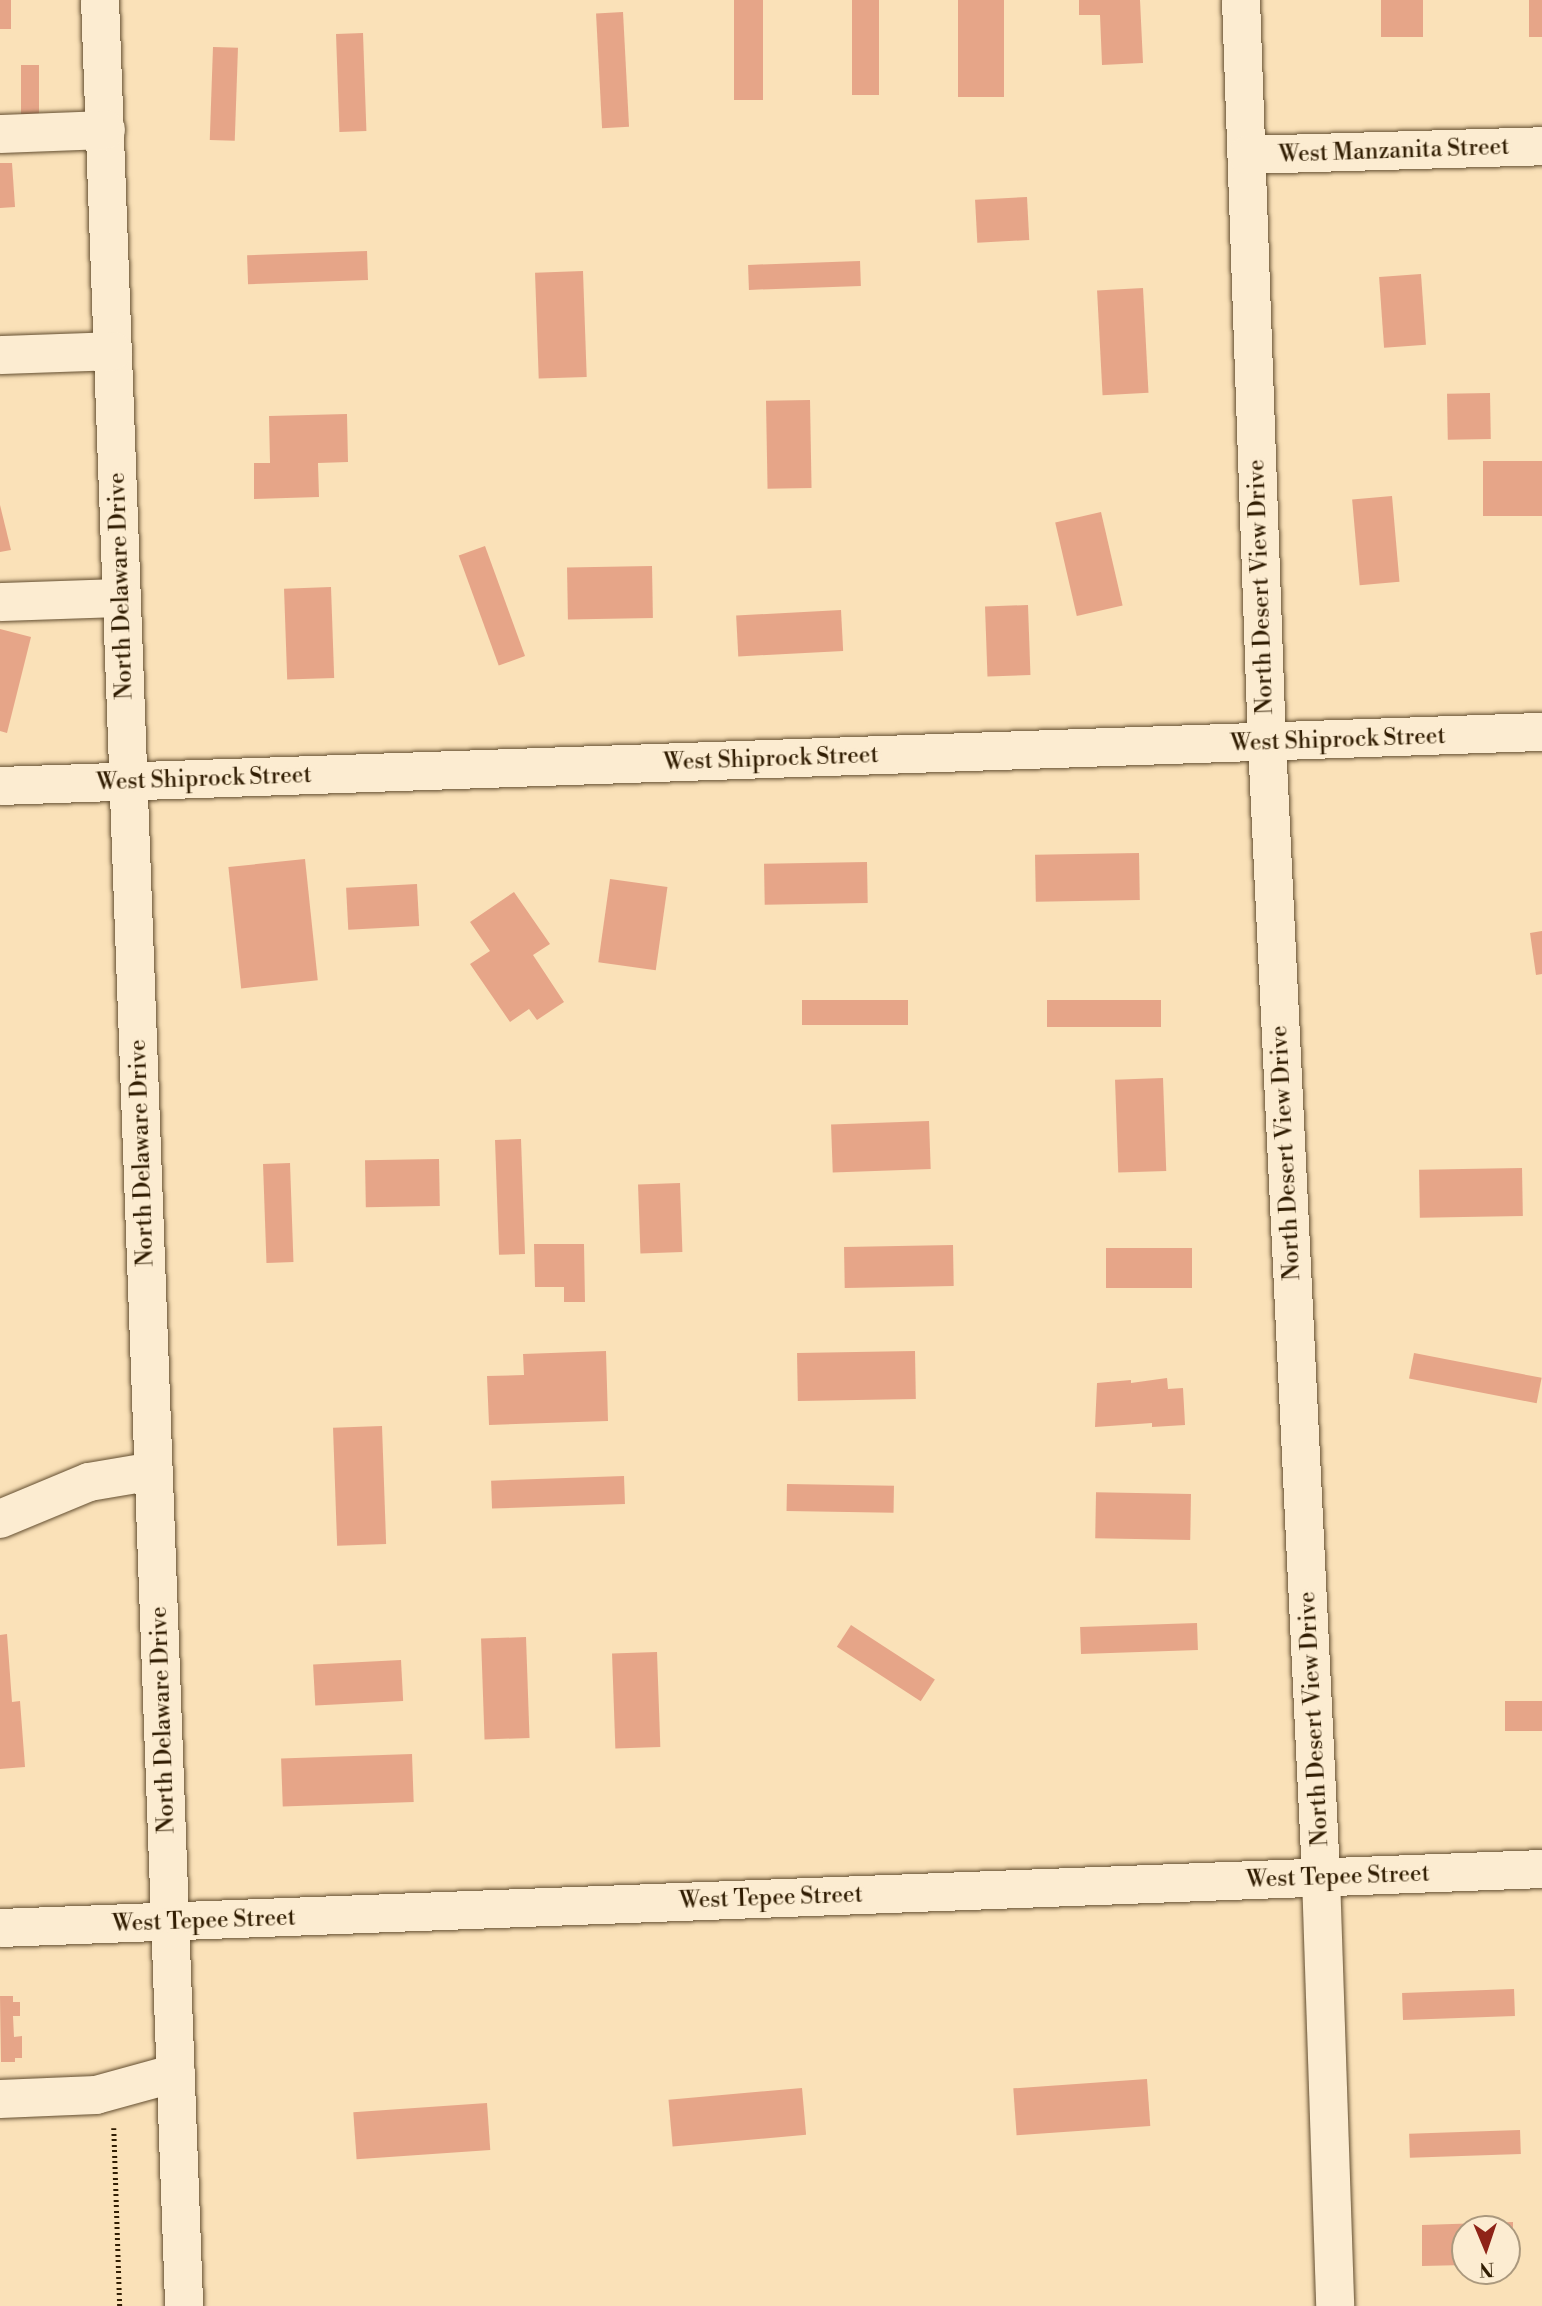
<!DOCTYPE html>
<html>
<head>
<meta charset="utf-8">
<style>
	body { margin:0 }
	#map { position:relative; width:1542px; height:2306px; overflow:hidden; background:#fae1b8; font-family:"Libre Bodoni",serif }
	div>[style] { position:absolute }
	[style*='--x'] { left:calc(var(--x)*1px); top:calc(var(--y)*1px); width:calc(var(--w)*1px); rotate:calc(var(--a)*1deg) }
	.building>* { inset:0; background:#e6a588; transform-origin:0 0 }
	.path>* { height:4.5px; margin-top:-2.25px; transform-origin:0; background:repeating-linear-gradient(90deg,#311d02 0 2px,transparent 0 5.5px) }
	.roads { filter:drop-shadow(0 0 2px #634e30) drop-shadow(0 0 2px #634e30) }
	.minor>* { height:38px; margin:-19px; padding:0 19px; transform-origin:19px; border-radius:19px; background:#fcecd1 }
	span { translate:-50% -50%; white-space:nowrap; text-align:center; line-height:1.15; -webkit-text-stroke:6px #fcecd1; paint-order:stroke }
	.street-label { font-size:23px; color:#311d02 }
	.north { position:absolute; left:1451px; top:2215px; width:70px; height:70px; box-sizing:border-box; background:#fcecd1; border:2px solid #ab997e; border-radius:50%; rotate:178deg; font-size:19px; font-weight:700; line-height:28px; text-align:center; color:#311d02 }
	.north::after { content:''; display:block; margin:auto; width:24px; height:32px; background:#8f2418; clip-path:polygon(50% 0,100% 100%,50% 72%,0 100%) }
</style>
</head>
<body>
<div id="map">
	<div class="building">
		<div style="left:0;top:0;width:11px;height:29px"></div>
		<div style="left:734px;top:0;width:29px;height:100px"></div>
		<div style="left:852px;top:0;width:27px;height:95px"></div>
		<div style="left:958px;top:0;width:46px;height:97px"></div>
		<div style="clip-path:polygon(1079px 0,1140px 0,1143px 63px,1102px 65px,1100px 15px,1079px 15px)"></div>
		<div style="left:1381px;top:0;width:42px;height:37px"></div>
		<div style="left:1529px;top:0;width:13px;height:37px"></div>
		<div style="left:623px;top:12px;width:115px;height:27px;rotate:87deg"></div>
		<div style="left:363px;top:33px;width:98px;height:27px;rotate:88deg"></div>
		<div style="left:213px;top:47px;width:25px;height:93px;rotate:2deg"></div>
		<div style="left:21px;top:65px;width:18px;height:49px"></div>
		<div style="clip-path:polygon(0 163px,12px 163px,15px 207px,0 208px)"></div>
		<div style="left:1027px;top:197px;width:43px;height:52px;rotate:87deg"></div>
		<div style="left:367px;top:251px;width:29px;height:120px;rotate:88deg"></div>
		<div style="left:860px;top:261px;width:25px;height:112px;rotate:88deg"></div>
		<div style="left:583px;top:271px;width:106px;height:48px;rotate:88deg"></div>
		<div style="left:1421px;top:274px;width:71px;height:42px;rotate:86deg"></div>
		<div style="left:1143px;top:288px;width:105px;height:46px;rotate:87deg"></div>
		<div style="left:1490px;top:393px;width:46px;height:43px;rotate:89deg"></div>
		<div style="left:810px;top:400px;width:88px;height:44px;rotate:89deg"></div>
		<div style="clip-path:polygon(347px 414px,348px 462px,318px 463px,319px 497px,254px 499px,254px 463px,270px 463px,269px 416px)"></div>
		<div style="left:1542px;top:461px;width:55px;height:59px;rotate:90deg"></div>
		<div style="left:1392px;top:496px;width:86px;height:40px;rotate:85deg"></div>
		<div style="clip-path:polygon(0 505px,11px 550px,0 552px)"></div>
		<div style="left:1101px;top:512px;width:96px;height:47px;rotate:77deg"></div>
		<div style="left:485px;top:546px;width:117px;height:28px;rotate:70deg"></div>
		<div style="left:652px;top:566px;width:52px;height:85px;rotate:89deg"></div>
		<div style="left:331px;top:587px;width:91px;height:47px;rotate:88deg"></div>
		<div style="left:1028px;top:605px;width:70px;height:43px;rotate:88deg"></div>
		<div style="left:841px;top:610px;width:41px;height:105px;rotate:87deg"></div>
		<div style="clip-path:polygon(0 629px,31px 637px,7px 733px,0 731px)"></div>
		<div style="left:1139px;top:853px;width:47px;height:104px;rotate:89deg"></div>
		<div style="left:305px;top:859px;width:122px;height:77px;rotate:84deg"></div>
		<div style="left:867px;top:862px;width:41px;height:103px;rotate:89deg"></div>
		<div style="left:610px;top:879px;width:58px;height:84px;rotate:8deg"></div>
		<div style="left:417px;top:884px;width:42px;height:71px;rotate:87deg"></div>
		<div style="clip-path:polygon(514px 892px,550px 944px,533px 955px,564px 1002px,537px 1020px,529px 1009px,510px 1022px,470px 964px,490px 951px,470px 922px)"></div>
		<div style="clip-path:polygon(1542px 931px,1542px 974px,1536px 975px,1530px 933px)"></div>
		<div style="left:908px;top:1000px;width:25px;height:106px;rotate:90deg"></div>
		<div style="left:1161px;top:1000px;width:27px;height:114px;rotate:90deg"></div>
		<div style="left:1163px;top:1078px;width:93px;height:48px;rotate:88deg"></div>
		<div style="left:929px;top:1121px;width:48px;height:98px;rotate:88deg"></div>
		<div style="left:521px;top:1139px;width:115px;height:26px;rotate:88deg"></div>
		<div style="left:439px;top:1159px;width:47px;height:74px;rotate:89deg"></div>
		<div style="left:290px;top:1163px;width:99px;height:27px;rotate:88deg"></div>
		<div style="left:1522px;top:1168px;width:48px;height:103px;rotate:89deg"></div>
		<div style="left:680px;top:1183px;width:69px;height:42px;rotate:88deg"></div>
		<div style="clip-path:polygon(534px 1244px,584px 1244px,585px 1302px,564px 1302px,564px 1287px,535px 1287px)"></div>
		<div style="left:953px;top:1245px;width:41px;height:109px;rotate:89deg"></div>
		<div style="left:1192px;top:1248px;width:40px;height:86px;rotate:90deg"></div>
		<div style="clip-path:polygon(606px 1351px,608px 1421px,489px 1425px,487px 1376px,524px 1375px,523px 1354px)"></div>
		<div style="left:915px;top:1351px;width:48px;height:118px;rotate:89deg"></div>
		<div style="left:1414px;top:1353px;width:130px;height:26px;rotate:11deg"></div>
		<div style="clip-path:polygon(1167px 1378px,1168px 1389px,1183px 1388px,1185px 1425px,1152px 1427px,1152px 1423px,1095px 1427px,1097px 1383px,1131px 1380px,1131px 1383px)"></div>
		<div style="left:382px;top:1426px;width:118px;height:49px;rotate:88deg"></div>
		<div style="left:624px;top:1476px;width:28px;height:133px;rotate:88deg"></div>
		<div style="left:787px;top:1484px;width:107px;height:27px;rotate:1deg"></div>
		<div style="left:1191px;top:1494px;width:46px;height:95px;rotate:91deg"></div>
		<div style="left:1197px;top:1623px;width:27px;height:117px;rotate:88deg"></div>
		<div style="left:851px;top:1625px;width:100px;height:26px;rotate:33deg"></div>
		<div style="clip-path:polygon(7px 1634px,12px 1702px,20px 1701px,25px 1767px,0 1769px,0 1635px)"></div>
		<div style="left:526px;top:1637px;width:101px;height:45px;rotate:88deg"></div>
		<div style="left:657px;top:1652px;width:95px;height:45px;rotate:88deg"></div>
		<div style="left:401px;top:1660px;width:41px;height:88px;rotate:87deg"></div>
		<div style="left:1542px;top:1701px;width:30px;height:37px;rotate:90deg"></div>
		<div style="left:412px;top:1754px;width:48px;height:131px;rotate:88deg"></div>
		<div style="left:1514px;top:1989px;width:27px;height:112px;rotate:88deg"></div>
		<div style="clip-path:polygon(0 1996px,13px 1996px,13px 2002px,20px 2002px,20px 2016px,13px 2016px,14px 2037px,22px 2036px,22px 2058px,15px 2058px,15px 2062px,1px 2062px)"></div>
		<div style="left:1147px;top:2079px;width:47px;height:134px;rotate:86deg"></div>
		<div style="left:802px;top:2088px;width:47px;height:134px;rotate:85deg"></div>
		<div style="left:487px;top:2103px;width:47px;height:134px;rotate:86deg"></div>
		<div style="left:1520px;top:2130px;width:24px;height:111px;rotate:88deg"></div>
		<div style="clip-path:polygon(1513px 2222px,1513px 2263px,1507px 2263px,1507px 2229px,1465px 2229px,1465px 2265px,1422px 2266px,1422px 2225px)"></div>
	</div>
	<div class="path">
		<div style="--x:114;--y:2128;--w:178;--a:88.1"></div>
	</div>
	<div class="roads">
		<div class="minor">
			<div style="--x:100;--y:0;--w:2308;--a:87.91"></div>
			<div style="--x:1241;--y:0;--w:743;--a:88"></div>
			<div style="--x:1267;--y:743;--w:1135;--a:87.27"></div>
			<div style="--x:1321;--y:1877;--w:429;--a:88.1"></div>
			<div style="--x:0;--y:134;--w:106;--a:-2.2"></div>
			<div style="--x:1247;--y:155;--w:295;--a:-1.7"></div>
			<div style="--x:0;--y:355;--w:113;--a:-2"></div>
			<div style="--x:0;--y:602;--w:122;--a:-1.9"></div>
			<div style="--x:0;--y:786;--w:1543;--a:-2.01"></div>
			<div style="--x:0;--y:1519;--w:96;--a:-22.6"></div>
			<div style="--x:89;--y:1482;--w:66;--a:-9.6"></div>
			<div style="--x:0;--y:1928;--w:1543;--a:-2.19"></div>
			<div style="--x:0;--y:2099;--w:96;--a:-2.4"></div>
			<div style="--x:96;--y:2095;--w:83;--a:-15.4"></div>
		</div>
	</div>
	<div class="street-label">
		<span style="left:1394px;top:151px;rotate:-2deg">West Manzanita Street</span>
		<span style="left:121px;top:586px;rotate:-92deg">North Delaware Drive</span>
		<span style="left:1261px;top:587px;rotate:-92deg">North Desert View Drive</span>
		<span style="left:1338px;top:740px;rotate:-2deg">West Shiprock Street</span>
		<span style="left:771px;top:759px;rotate:-2deg">West Shiprock Street</span>
		<span style="left:204px;top:779px;rotate:-2deg">West Shiprock Street</span>
		<span style="left:142px;top:1153px;rotate:-92deg">North Delaware Drive</span>
		<span style="left:1286px;top:1153px;rotate:-93deg">North Desert View Drive</span>
		<span style="left:1314px;top:1719px;rotate:-93deg">North Desert View Drive</span>
		<span style="left:163px;top:1720px;rotate:-92deg">North Delaware Drive</span>
		<span style="left:1338px;top:1877px;rotate:-2deg">West Tepee Street</span>
		<span style="left:771px;top:1898px;rotate:-2deg">West Tepee Street</span>
		<span style="left:204px;top:1921px;rotate:-2deg">West Tepee Street</span>
	</div>
	<div class="north">N</div>
</div>
</body>
</html>
